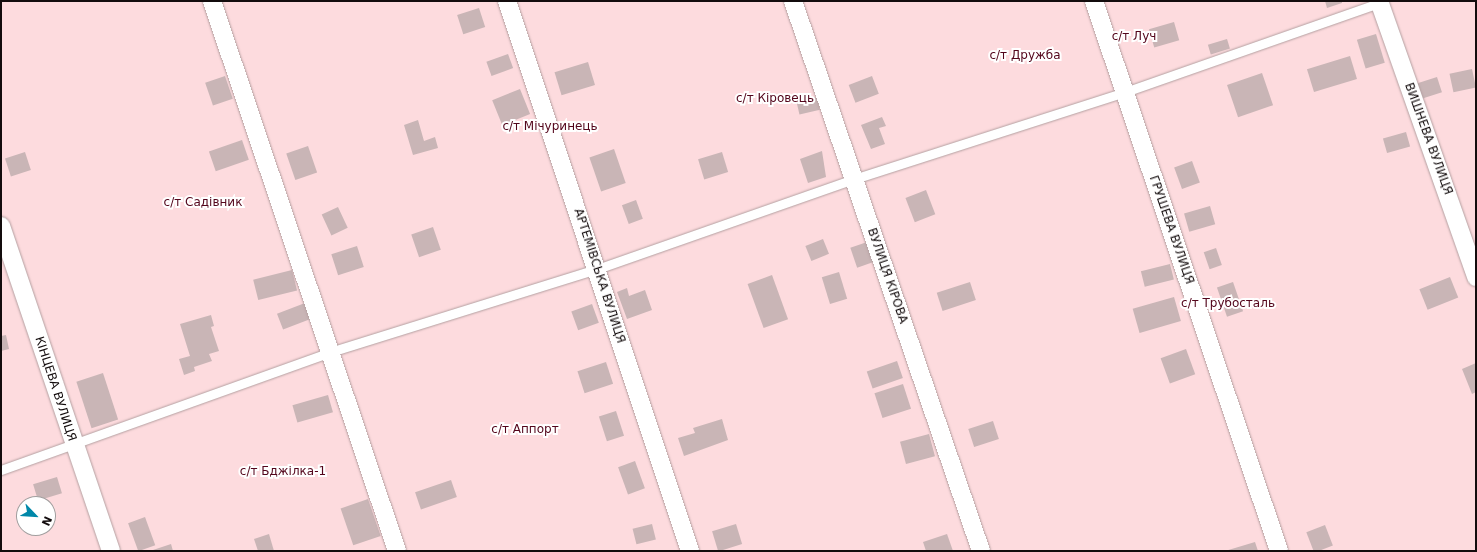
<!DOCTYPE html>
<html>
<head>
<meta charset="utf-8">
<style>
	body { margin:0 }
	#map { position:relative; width:1477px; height:552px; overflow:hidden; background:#fef2f2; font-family:"DejaVu Sans",sans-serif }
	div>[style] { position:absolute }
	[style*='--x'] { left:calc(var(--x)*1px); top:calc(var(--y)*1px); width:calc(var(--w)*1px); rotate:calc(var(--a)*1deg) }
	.green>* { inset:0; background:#fddbde }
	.building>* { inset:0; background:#c9b5b6; transform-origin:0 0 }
	.roads { filter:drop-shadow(0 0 1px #b4a0a1) drop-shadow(0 0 1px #b4a0a1) }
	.lane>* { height:9px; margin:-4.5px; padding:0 4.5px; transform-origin:4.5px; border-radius:4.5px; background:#fff }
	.street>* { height:18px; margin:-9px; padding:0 9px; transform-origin:9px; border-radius:9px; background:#fff }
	span { translate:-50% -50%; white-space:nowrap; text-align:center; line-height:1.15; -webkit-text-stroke:4px #fff; paint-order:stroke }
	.park-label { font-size:12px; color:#53051b }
	.street-label { font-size:12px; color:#130c0d }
	.frame { position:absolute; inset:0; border:2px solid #130c0d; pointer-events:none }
	.north { position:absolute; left:16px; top:496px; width:40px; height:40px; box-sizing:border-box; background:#fff; border:1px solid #a19e9e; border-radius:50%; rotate:115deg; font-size:11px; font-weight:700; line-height:16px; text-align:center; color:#130c0d }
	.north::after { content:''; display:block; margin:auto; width:14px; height:18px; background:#0188a9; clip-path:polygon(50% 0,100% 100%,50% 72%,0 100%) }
</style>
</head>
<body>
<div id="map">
	<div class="green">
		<div style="clip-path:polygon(evenodd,1px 1px,1476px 1px,1476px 551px,1px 551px,1px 1px,24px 504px,48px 504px,48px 528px,24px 528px,24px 504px)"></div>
	</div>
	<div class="building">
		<div style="clip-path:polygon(1325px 1px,1342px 1px,1342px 3px,1327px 8px)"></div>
		<div style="left:479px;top:8px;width:20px;height:23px;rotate:72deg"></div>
		<div style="left:1174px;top:22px;width:19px;height:26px;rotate:74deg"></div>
		<div style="left:1376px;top:34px;width:30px;height:20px;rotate:73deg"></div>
		<div style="left:1227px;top:39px;width:10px;height:20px;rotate:73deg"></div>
		<div style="left:508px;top:54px;width:15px;height:23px;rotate:70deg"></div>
		<div style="left:1350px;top:56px;width:24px;height:45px;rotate:73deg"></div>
		<div style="left:588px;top:62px;width:24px;height:35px;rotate:73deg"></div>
		<div style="left:1472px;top:69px;width:19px;height:23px;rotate:78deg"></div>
		<div style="left:1262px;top:73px;width:34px;height:37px;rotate:71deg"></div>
		<div style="left:225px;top:76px;width:24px;height:21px;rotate:71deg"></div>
		<div style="left:872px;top:76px;width:19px;height:25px;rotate:69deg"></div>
		<div style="left:1437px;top:77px;width:16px;height:23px;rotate:72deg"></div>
		<div style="left:520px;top:89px;width:27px;height:30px;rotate:68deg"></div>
		<div style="left:817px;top:97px;width:13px;height:21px;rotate:77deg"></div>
		<div style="clip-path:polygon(882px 117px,886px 126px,879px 128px,885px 144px,871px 149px,861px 125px)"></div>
		<div style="clip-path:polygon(418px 120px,424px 141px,435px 137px,438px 148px,413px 155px,404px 125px)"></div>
		<div style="left:1406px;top:132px;width:15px;height:24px;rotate:74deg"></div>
		<div style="left:242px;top:140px;width:21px;height:35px;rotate:71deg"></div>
		<div style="left:308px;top:146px;width:28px;height:23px;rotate:71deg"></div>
		<div style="left:614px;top:149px;width:36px;height:26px;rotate:71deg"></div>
		<div style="clip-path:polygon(822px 151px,826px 177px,808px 183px,800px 159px)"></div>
		<div style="left:25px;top:152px;width:19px;height:21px;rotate:72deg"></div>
		<div style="left:722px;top:152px;width:21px;height:25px;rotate:73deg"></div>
		<div style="left:1192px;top:161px;width:23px;height:19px;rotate:70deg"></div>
		<div style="left:926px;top:190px;width:26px;height:22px;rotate:69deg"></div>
		<div style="left:636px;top:200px;width:20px;height:15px;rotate:70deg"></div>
		<div style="left:1210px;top:206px;width:19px;height:27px;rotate:74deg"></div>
		<div style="left:338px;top:207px;width:23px;height:18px;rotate:65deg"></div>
		<div style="left:433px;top:227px;width:24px;height:23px;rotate:71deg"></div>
		<div style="left:823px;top:239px;width:16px;height:19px;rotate:68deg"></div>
		<div style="left:873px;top:240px;width:21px;height:24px;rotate:71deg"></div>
		<div style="left:357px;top:246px;width:22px;height:27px;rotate:72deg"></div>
		<div style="left:1216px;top:248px;width:18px;height:13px;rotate:71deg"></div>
		<div style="left:1170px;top:264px;width:16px;height:30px;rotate:76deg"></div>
		<div style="left:292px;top:270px;width:21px;height:40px;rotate:76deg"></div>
		<div style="left:839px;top:272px;width:28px;height:18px;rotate:73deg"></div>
		<div style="left:772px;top:275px;width:47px;height:26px;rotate:70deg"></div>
		<div style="left:1450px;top:277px;width:22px;height:33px;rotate:68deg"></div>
		<div style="left:970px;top:282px;width:19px;height:35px;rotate:72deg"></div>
		<div style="left:1233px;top:282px;width:31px;height:17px;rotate:71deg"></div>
		<div style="clip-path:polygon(627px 288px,629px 296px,645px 290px,652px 310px,627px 319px,617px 292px)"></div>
		<div style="left:1174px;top:297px;width:25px;height:43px;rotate:74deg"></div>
		<div style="left:305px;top:303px;width:17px;height:30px;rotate:69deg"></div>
		<div style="left:592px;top:304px;width:20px;height:22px;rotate:70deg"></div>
		<div style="clip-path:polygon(211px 315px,214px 326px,211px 327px,219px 351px,209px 354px,212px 361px,194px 367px,195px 371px,184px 375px,179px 359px,190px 356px,180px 324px)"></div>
		<div style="clip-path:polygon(6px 335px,9px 349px,1px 351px,1px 336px)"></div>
		<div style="left:1186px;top:349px;width:27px;height:27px;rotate:70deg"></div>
		<div style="left:897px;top:361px;width:18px;height:32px;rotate:71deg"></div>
		<div style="left:606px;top:362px;width:23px;height:30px;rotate:72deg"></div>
		<div style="clip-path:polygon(1476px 363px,1476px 392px,1472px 394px,1462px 369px)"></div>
		<div style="left:103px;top:373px;width:49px;height:28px;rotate:72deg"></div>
		<div style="left:903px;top:384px;width:26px;height:30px;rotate:72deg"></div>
		<div style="left:328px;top:395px;width:18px;height:37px;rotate:74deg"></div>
		<div style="left:616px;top:411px;width:26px;height:18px;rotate:72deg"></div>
		<div style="clip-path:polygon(722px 419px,728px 440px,684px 456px,678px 438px,695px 433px,693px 428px)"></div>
		<div style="left:993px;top:421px;width:19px;height:26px;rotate:72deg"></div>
		<div style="left:929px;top:434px;width:23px;height:30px;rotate:75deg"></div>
		<div style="left:635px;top:461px;width:29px;height:18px;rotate:70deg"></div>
		<div style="left:57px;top:477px;width:17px;height:25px;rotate:73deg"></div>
		<div style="left:451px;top:480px;width:18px;height:38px;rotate:71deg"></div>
		<div style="left:368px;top:499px;width:39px;height:29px;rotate:71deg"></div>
		<div style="left:145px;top:517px;width:30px;height:18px;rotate:70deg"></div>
		<div style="left:652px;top:524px;width:16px;height:20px;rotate:76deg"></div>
		<div style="left:736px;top:524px;width:21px;height:25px;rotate:73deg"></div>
		<div style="left:1325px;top:525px;width:22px;height:20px;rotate:69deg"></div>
		<div style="clip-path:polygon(269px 534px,274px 551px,258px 551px,254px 539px)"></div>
		<div style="clip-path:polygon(947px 534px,953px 551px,926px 551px,923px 542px)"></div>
		<div style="clip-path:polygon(1255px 542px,1258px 551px,1225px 551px)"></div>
		<div style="clip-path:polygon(171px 544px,173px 551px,154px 551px,153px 550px)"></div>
	</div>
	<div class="roads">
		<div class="lane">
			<div style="--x:1;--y:470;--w:350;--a:-19.7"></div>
			<div style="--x:330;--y:352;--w:280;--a:-17.3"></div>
			<div style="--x:597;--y:269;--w:272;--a:-19.3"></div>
			<div style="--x:854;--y:179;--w:285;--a:-17.8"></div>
			<div style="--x:1125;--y:92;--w:269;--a:-19.3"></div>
		</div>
		<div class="street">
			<div style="--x:212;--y:1;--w:580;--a:71.41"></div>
			<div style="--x:507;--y:1;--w:580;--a:71.6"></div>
			<div style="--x:793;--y:1;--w:581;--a:71.13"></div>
			<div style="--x:1094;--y:1;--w:580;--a:71.41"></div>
			<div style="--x:1379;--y:1;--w:293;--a:70.6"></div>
			<div style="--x:1;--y:226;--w:343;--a:71.3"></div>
		</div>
	</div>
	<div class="park-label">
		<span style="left:1134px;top:37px">с/т Луч</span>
		<span style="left:1025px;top:56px">с/т Дружба</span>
		<span style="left:775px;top:99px">с/т Кіровець</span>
		<span style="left:550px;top:127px">с/т Мічуринець</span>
		<span style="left:203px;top:203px">с/т Садівник</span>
		<span style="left:1228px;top:304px">с/т Трубосталь</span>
		<span style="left:525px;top:430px">с/т Аппорт</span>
		<span style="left:283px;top:472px">с/т Бджілка-1</span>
	</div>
	<div class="street-label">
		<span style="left:1428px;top:139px;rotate:70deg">ВИШНЕВА ВУЛИЦЯ</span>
		<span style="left:1171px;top:230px;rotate:71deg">ГРУШЕВА ВУЛИЦЯ</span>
		<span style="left:599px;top:276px;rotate:72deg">АРТЕМІВСЬКА ВУЛИЦЯ</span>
		<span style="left:887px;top:276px;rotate:71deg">ВУЛИЦЯ КІРОВА</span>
		<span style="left:55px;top:389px;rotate:72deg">КІНЦЕВА ВУЛИЦЯ</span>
	</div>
	<div class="frame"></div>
	<div class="north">N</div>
</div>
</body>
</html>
